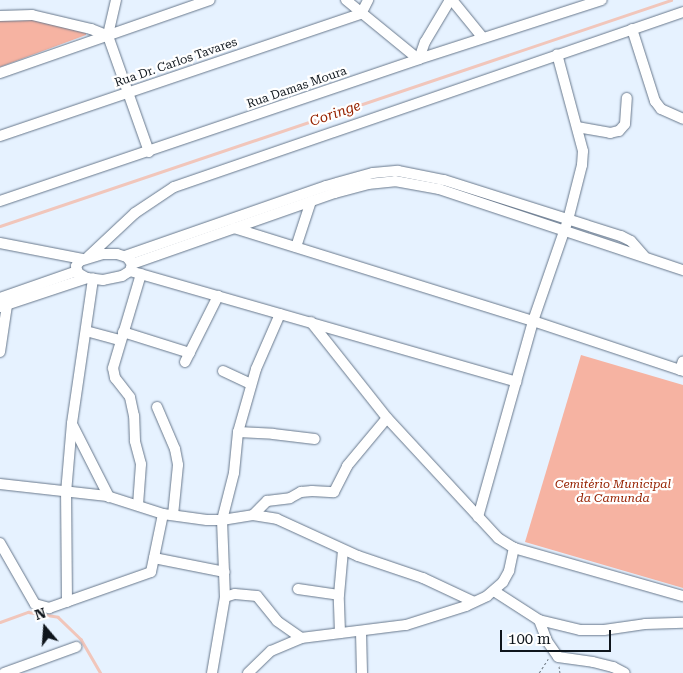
<!DOCTYPE html>
<html>
<head>
<meta charset="utf-8">
<style>
	body { margin:0 }
	#map { position:relative; width:683px; height:673px; overflow:hidden; background:#e6f2ff; font-family:"Roboto Serif",serif }
	div>[style] { position:absolute }
	[style*='--x'] { left:calc(var(--x)*1px); top:calc(var(--y)*1px); width:calc(var(--w)*1px); rotate:calc(var(--a)*1deg) }
	.green>* { inset:0; background:#f6b3a2 }
	.stream>* { height:2.5px; margin:-1.25px; padding:0 1.25px; transform-origin:1.25px; border-radius:1.25px; background:#f1c6bb }
	.path>* { height:1px; margin-top:-0.5px; transform-origin:0; background:repeating-linear-gradient(90deg,#707a83 0 2.5px,transparent 0 5px) }
	.roads { filter:drop-shadow(0 0 1px #68788c) drop-shadow(0 0 1px #68788c) }
	.minor>* { height:10px; margin:-5px; padding:0 5px; transform-origin:5px; border-radius:5px; background:#fff }
	span { translate:-50% -50%; white-space:nowrap; text-align:center; line-height:1.15; -webkit-text-stroke:4.5px #fff; paint-order:stroke }
	.street-label { font-size:12px; color:#0e151c }
	.park-label { font-size:12px; color:#962100; font-style:italic }
	.water-label { font-size:14px; color:#972300; font-style:italic }
	.north { position:absolute; left:20px; top:603px; width:50px; height:50px; -webkit-text-stroke:4px #fff; paint-order:stroke; rotate:342deg; font-size:14px; font-weight:700; line-height:20px; text-align:center; color:#0e151c }
	.north::after { content:''; display:block; margin:auto; width:18px; height:22px; background:#0e151c; clip-path:polygon(50% 0,100% 100%,50% 72%,0 100%) }
	.scale { position:absolute; left:500px; top:630px; width:111px; height:22px; box-sizing:border-box; border:2px solid #0e151c; border-top:0; padding-left:6px; font-size:15px; line-height:18px; white-space:nowrap; color:#0e151c; -webkit-text-stroke:4px #fff; paint-order:stroke }
</style>
</head>
<body>
<div id="map">
	<div class="green">
		<div style="clip-path:polygon(30px 19px,86px 33px,86px 35px,0 67px,0 20px)"></div>
		<div style="clip-path:polygon(581px 355px,683px 385px,683px 588px,525px 542px)"></div>
	</div>
	<div class="stream">
		<div style="--x:0;--y:226;--w:708;--a:-18.61"></div>
		<div style="--x:0;--y:622;--w:30;--a:-20"></div>
		<div style="--x:28;--y:612;--w:30;--a:9"></div>
		<div style="--x:58;--y:617;--w:32;--a:44"></div>
		<div style="--x:81;--y:639;--w:39;--a:60"></div>
	</div>
	<div class="path">
		<div style="--x:559;--y:666;--w:7;--a:82"></div>
		<div style="--x:539;--y:673;--w:17;--a:-57"></div>
	</div>
	<div class="roads">
		<div class="minor">
			<div style="--x:116;--y:0;--w:37;--a:103"></div>
			<div style="--x:108;--y:36;--w:123;--a:70.5"></div>
			<div style="--x:346;--y:0;--w:93;--a:39.3"></div>
			<div style="--x:452;--y:0;--w:49;--a:50.8"></div>
			<div style="--x:0;--y:16;--w:32;--a:-2"></div>
			<div style="--x:32;--y:15;--w:61;--a:13.3"></div>
			<div style="--x:91;--y:29;--w:18;--a:22"></div>
			<div style="--x:632;--y:29;--w:76;--a:72.3"></div>
			<div style="--x:655;--y:101;--w:10;--a:53"></div>
			<div style="--x:661;--y:109;--w:24;--a:24"></div>
			<div style="--x:419;--y:59;--w:18;--a:-71"></div>
			<div style="--x:425;--y:42;--w:49;--a:-59.2"></div>
			<div style="--x:0;--y:73;--w:222;--a:-19.2"></div>
			<div style="--x:577;--y:127;--w:34;--a:10"></div>
			<div style="--x:610;--y:133;--w:9;--a:-13"></div>
			<div style="--x:619;--y:131;--w:9;--a:-49"></div>
			<div style="--x:625;--y:124;--w:26;--a:-86"></div>
			<div style="--x:0;--y:136;--w:381;--a:-18.7"></div>
			<div style="--x:361;--y:14;--w:16;--a:-63"></div>
			<div style="--x:0;--y:201;--w:442;--a:-18.7"></div>
			<div style="--x:419;--y:59;--w:192;--a:-17.9"></div>
			<div style="--x:234;--y:228;--w:313;--a:17.3"></div>
			<div style="--x:533;--y:321;--w:158;--a:18.4"></div>
			<div style="--x:0;--y:243;--w:84;--a:11"></div>
			<div style="--x:296;--y:247;--w:48;--a:-71.9"></div>
			<div style="--x:103;--y:254;--w:14;--a:0"></div>
			<div style="--x:117;--y:254;--w:10;--a:17"></div>
			<div style="--x:127;--y:257;--w:9;--a:54"></div>
			<div style="--x:132;--y:264;--w:7;--a:106"></div>
			<div style="--x:130;--y:271;--w:9;--a:148"></div>
			<div style="--x:122;--y:276;--w:19;--a:168"></div>
			<div style="--x:103;--y:280;--w:16;--a:-173"></div>
			<div style="--x:87;--y:278;--w:10;--a:-151"></div>
			<div style="--x:78;--y:273;--w:7;--a:-106"></div>
			<div style="--x:76;--y:266;--w:6;--a:-51"></div>
			<div style="--x:80;--y:261;--w:24;--a:-17"></div>
			<div style="--x:125;--y:256;--w:213;--a:-19.2"></div>
			<div style="--x:326;--y:186;--w:49;--a:-15.5"></div>
			<div style="--x:373;--y:173;--w:25;--a:-5"></div>
			<div style="--x:398;--y:171;--w:47;--a:11.1"></div>
			<div style="--x:444;--y:180;--w:186;--a:17.6"></div>
			<div style="--x:621;--y:236;--w:11;--a:27"></div>
			<div style="--x:631;--y:241;--w:20;--a:49"></div>
			<div style="--x:88;--y:257;--w:64;--a:-43.1"></div>
			<div style="--x:135;--y:213;--w:47;--a:-33.7"></div>
			<div style="--x:174;--y:187;--w:538;--a:-18.97"></div>
			<div style="--x:132;--y:264;--w:215;--a:-19.3"></div>
			<div style="--x:335;--y:193;--w:34;--a:-15"></div>
			<div style="--x:368;--y:184;--w:27;--a:-6"></div>
			<div style="--x:395;--y:181;--w:45;--a:10.3"></div>
			<div style="--x:439;--y:189;--w:257;--a:18.4"></div>
			<div style="--x:130;--y:271;--w:402;--a:16"></div>
			<div style="--x:0;--y:298;--w:82;--a:-19.3"></div>
			<div style="--x:0;--y:307;--w:92;--a:-18.4"></div>
			<div style="--x:280;--y:314;--w:60;--a:113.6"></div>
			<div style="--x:256;--y:369;--w:66;--a:105.9"></div>
			<div style="--x:238;--y:432;--w:41;--a:95.6"></div>
			<div style="--x:234;--y:473;--w:49;--a:104.3"></div>
			<div style="--x:222;--y:520;--w:77;--a:87.8"></div>
			<div style="--x:225;--y:597;--w:10;--a:-17"></div>
			<div style="--x:235;--y:594;--w:22;--a:5"></div>
			<div style="--x:257;--y:596;--w:32;--a:51"></div>
			<div style="--x:277;--y:621;--w:29;--a:35"></div>
			<div style="--x:311;--y:322;--w:122;--a:51.6"></div>
			<div style="--x:387;--y:418;--w:163;--a:47.2"></div>
			<div style="--x:498;--y:538;--w:19;--a:32"></div>
			<div style="--x:514;--y:548;--w:176;--a:15.9"></div>
			<div style="--x:86;--y:331;--w:35;--a:15"></div>
			<div style="--x:123;--y:332;--w:70;--a:17.4"></div>
			<div style="--x:0;--y:352;--w:48;--a:-81.5"></div>
			<div style="--x:185;--y:362;--w:74;--a:-63.4"></div>
			<div style="--x:680;--y:370;--w:9;--a:-72"></div>
			<div style="--x:223;--y:371;--w:31;--a:25"></div>
			<div style="--x:157;--y:407;--w:46;--a:66.8"></div>
			<div style="--x:175;--y:449;--w:16;--a:79"></div>
			<div style="--x:178;--y:465;--w:50;--a:95.7"></div>
			<div style="--x:72;--y:424;--w:82;--a:63.1"></div>
			<div style="--x:238;--y:432;--w:35;--a:3"></div>
			<div style="--x:273;--y:434;--w:42;--a:6.8"></div>
			<div style="--x:0;--y:484;--w:108;--a:6.4"></div>
			<div style="--x:107;--y:496;--w:59;--a:17.8"></div>
			<div style="--x:163;--y:514;--w:44;--a:7.8"></div>
			<div style="--x:207;--y:520;--w:15;--a:0"></div>
			<div style="--x:222;--y:520;--w:31;--a:-9"></div>
			<div style="--x:253;--y:515;--w:24;--a:9"></div>
			<div style="--x:277;--y:519;--w:89;--a:24.6"></div>
			<div style="--x:358;--y:556;--w:69;--a:18.7"></div>
			<div style="--x:423;--y:578;--w:56;--a:25.2"></div>
			<div style="--x:138;--y:505;--w:41;--a:-85.8"></div>
			<div style="--x:141;--y:464;--w:24;--a:-105"></div>
			<div style="--x:135;--y:441;--w:25;--a:-92"></div>
			<div style="--x:134;--y:416;--w:19;--a:-102"></div>
			<div style="--x:130;--y:397;--w:24;--a:-128"></div>
			<div style="--x:115;--y:378;--w:10;--a:-101"></div>
			<div style="--x:113;--y:368;--w:98;--a:-73.4"></div>
			<div style="--x:253;--y:515;--w:20;--a:-45"></div>
			<div style="--x:267;--y:501;--w:23;--a:-7"></div>
			<div style="--x:290;--y:498;--w:13;--a:-29"></div>
			<div style="--x:301;--y:492;--w:11;--a:-5"></div>
			<div style="--x:312;--y:491;--w:22;--a:3"></div>
			<div style="--x:334;--y:492;--w:29;--a:-63"></div>
			<div style="--x:347;--y:466;--w:62;--a:-50.2"></div>
			<div style="--x:478;--y:517;--w:204;--a:-74.3"></div>
			<div style="--x:533;--y:321;--w:107;--a:-70.9"></div>
			<div style="--x:568;--y:220;--w:57;--a:-75.7"></div>
			<div style="--x:582;--y:165;--w:14;--a:-86"></div>
			<div style="--x:583;--y:151;--w:100;--a:-105"></div>
			<div style="--x:0;--y:543;--w:70;--a:60.2"></div>
			<div style="--x:35;--y:604;--w:15;--a:16"></div>
			<div style="--x:49;--y:608;--w:108;--a:-19.4"></div>
			<div style="--x:151;--y:572;--w:59;--a:-78.3"></div>
			<div style="--x:154;--y:558;--w:72;--a:11.2"></div>
			<div style="--x:298;--y:589;--w:41;--a:8.3"></div>
			<div style="--x:494;--y:591;--w:54;--a:32.8"></div>
			<div style="--x:539;--y:620;--w:42;--a:13.7"></div>
			<div style="--x:580;--y:630;--w:24;--a:0"></div>
			<div style="--x:604;--y:630;--w:41;--a:-8.3"></div>
			<div style="--x:645;--y:624;--w:38;--a:-2"></div>
			<div style="--x:67;--y:602;--w:109;--a:-90.5"></div>
			<div style="--x:66;--y:493;--w:70;--a:-85.1"></div>
			<div style="--x:72;--y:423;--w:146;--a:-81.7"></div>
			<div style="--x:539;--y:620;--w:22;--a:69"></div>
			<div style="--x:547;--y:641;--w:19;--a:55"></div>
			<div style="--x:558;--y:657;--w:35;--a:8"></div>
			<div style="--x:593;--y:662;--w:21;--a:14"></div>
			<div style="--x:613;--y:667;--w:13;--a:27"></div>
			<div style="--x:361;--y:632;--w:41;--a:88.6"></div>
			<div style="--x:340;--y:633;--w:38;--a:-92"></div>
			<div style="--x:339;--y:595;--w:45;--a:-84.9"></div>
			<div style="--x:4;--y:673;--w:77;--a:-19.9"></div>
			<div style="--x:212;--y:673;--w:77;--a:-80.3"></div>
			<div style="--x:248;--y:673;--w:32;--a:-44"></div>
			<div style="--x:271;--y:651;--w:33;--a:-23"></div>
			<div style="--x:301;--y:638;--w:106;--a:-7.1"></div>
			<div style="--x:406;--y:625;--w:63;--a:-17.6"></div>
			<div style="--x:466;--y:606;--w:23;--a:-25"></div>
			<div style="--x:487;--y:596;--w:21;--a:-41"></div>
			<div style="--x:503;--y:582;--w:13;--a:-61"></div>
			<div style="--x:509;--y:571;--w:24;--a:-78"></div>
		</div>
	</div>
	<div class="street-label">
		<span style="left:176px;top:63px;rotate:-19deg">Rua Dr. Carlos Tavares</span>
		<span style="left:297px;top:88px;rotate:-19deg">Rua Damas Moura</span>
	</div>
	<div class="park-label">
		<span style="left:613px;top:492px">Cemitério Municipal<br>da Camunda</span>
	</div>
	<div class="water-label">
		<span style="left:335px;top:113px;rotate:-19deg">Coringe</span>
	</div>
	<div class="north">N</div>
	<div class="scale">100 m</div>
</div>
</body>
</html>
